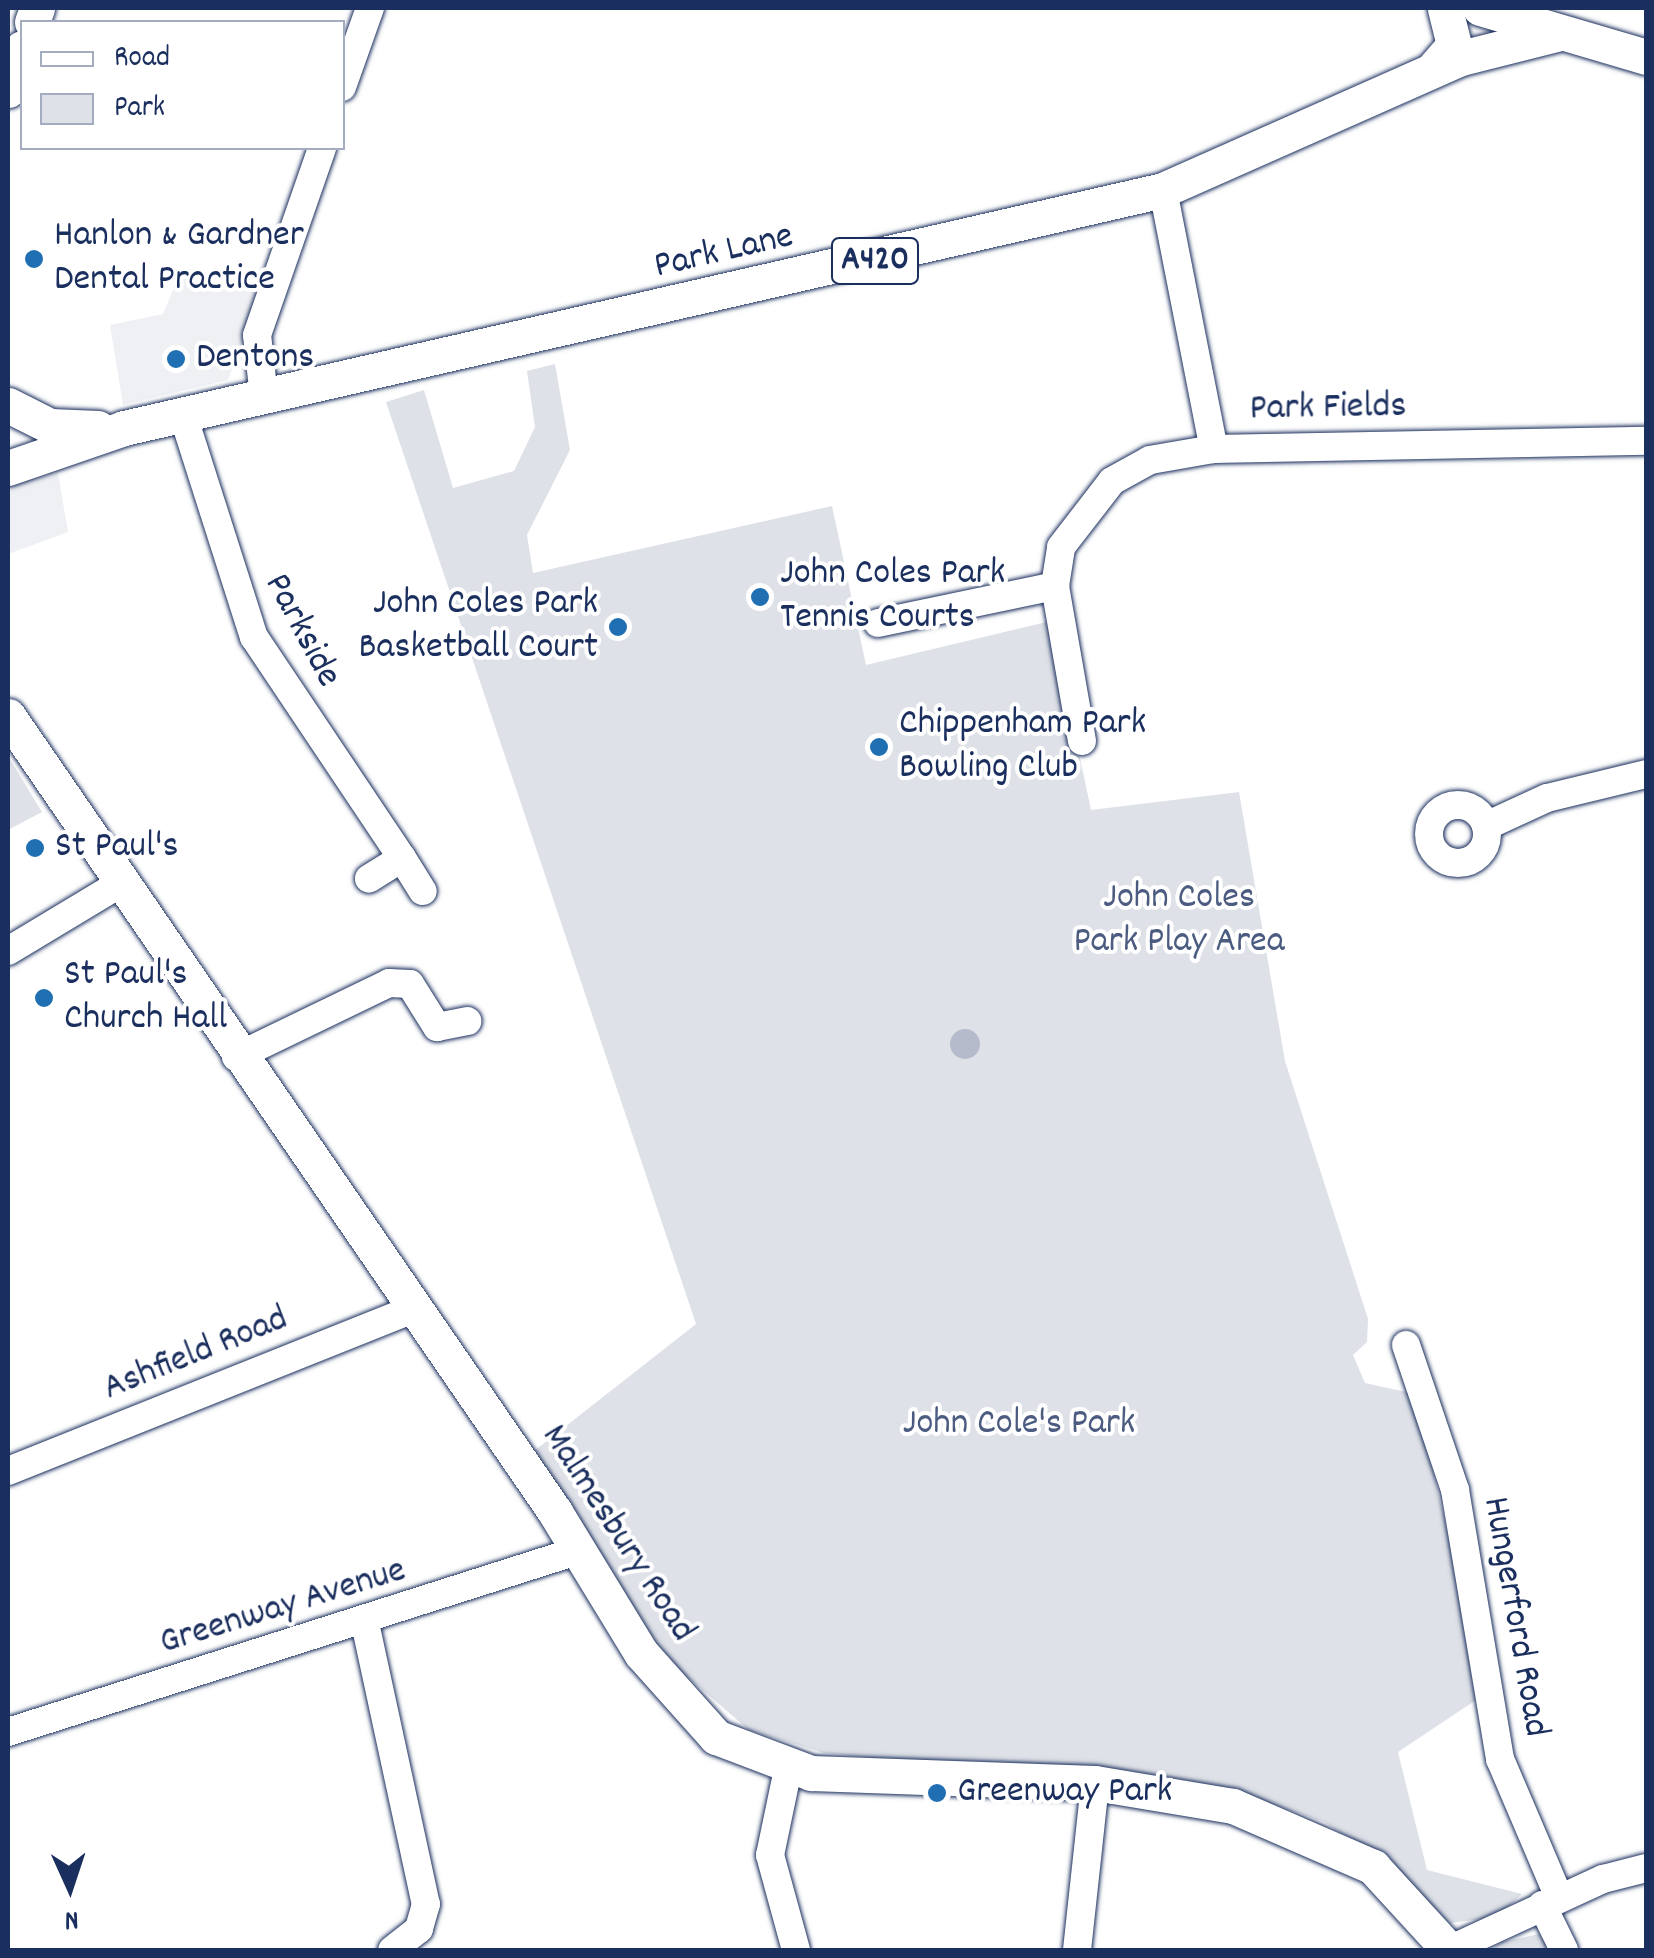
<!DOCTYPE html>
<html>
<head>
<meta charset="utf-8">
<style>
	body { margin:0 }
	#map { position:relative; width:1654px; height:1958px; overflow:hidden; background:#fff; font-family:Dekko,sans-serif }
	div>[style] { position:absolute }
	[style*='--x'] { left:calc(var(--x)*1px); top:calc(var(--y)*1px); width:calc(var(--w)*1px); rotate:calc(var(--a)*1deg) }
	.built>* { inset:0; background:#eff0f4 }
	.green>* { inset:0; background:#dee1e7 }
	.water>* { inset:0; background:#b5bbca }
	.round { border-radius:50% }
	.roads { filter:drop-shadow(0 0 2px #1b2f5e) drop-shadow(0 0 2px #1b2f5e) }
	.minor>* { height:28px; margin:-14px; padding:0 14px; transform-origin:14px; border-radius:14px; background:#fff }
	.minor>.ring { margin:-14px; padding:0; box-sizing:content-box; background:none; border:28px solid #fff; border-radius:50% }
	.major>* { height:35px; margin:-17.5px; padding:0 17.5px; transform-origin:17.5px; border-radius:17.5px; background:#fff }
	.dots>* { width:28px; height:28px; translate:-50% -50%; box-sizing:border-box; border:5px solid #fff; border-radius:50% }
	span { translate:-50% -50%; white-space:nowrap; text-align:center; line-height:1.15; -webkit-text-stroke:8px #fff; paint-order:stroke }
	.shield-label span { padding:2px 8px; background:#fff; border:2px solid; border-radius:8px; -webkit-text-stroke-width:0 }
	.shield-label { font-size:35px; color:#1b2f5e; font-weight:700 }
	.poi-label { font-size:38px; color:#1b2f5e }
	.left { translate:0 -50%; text-align:left }
	.right { translate:-100% -50%; text-align:right }
	.street-label { font-size:38px; color:#1b2f5e }
	.park-label { font-size:38px; color:#4c5c80 }
	.frame { position:absolute; inset:0; border:10px solid #1b2f5e; pointer-events:none }
	.legend { position:absolute; left:20px; top:20px; width:325px; height:130px; box-sizing:border-box; background:#fff; border:2px solid #a4acbf; margin:0; padding:12px 18px; list-style:none; font-size:30px; color:#1b2f5e }
	.legend li { display:flex; align-items:center; gap:20px; height:50px }
	.legend b { width:50px; border:2px solid #a4acbf }
	.north { position:absolute; left:20px; top:1838px; width:100px; height:100px; -webkit-text-stroke:8px #fff; paint-order:stroke; rotate:177deg; font-size:28px; font-weight:700; line-height:40px; text-align:center; color:#1b2f5e }
	.north::after { content:''; display:block; margin:auto; width:35px; height:45px; background:#1b2f5e; clip-path:polygon(50% 0,100% 100%,50% 72%,0 100%) }
</style>
</head>
<body>
<div id="map">
	<div class="built">
		<div style="clip-path:polygon(180px 273px,260px 293px,228px 380px,123px 405px,110px 325px,163px 314px)"></div>
		<div style="clip-path:polygon(58px 473px,68px 532px,8px 554px,8px 486px)"></div>
	</div>
	<div class="green">
		<div style="clip-path:polygon(555px 364px,570px 450px,527px 535px,533px 573px,832px 506px,866px 665px,1051px 621px,1091px 810px,1239px 792px,1285px 1061px,1368px 1319px,1367px 1342px,1353px 1355px,1365px 1383px,1415px 1394px,1485px 1694px,1398px 1752px,1427px 1870px,1522px 1894px,1497px 1917px,1450px 1923px,1390px 1865px,1324px 1822px,1247px 1795px,824px 1753px,749px 1730px,669px 1661px,529px 1455px,696px 1324px,386px 402px,424px 390px,453px 488px,514px 471px,535px 427px,527px 371px)"></div>
		<div style="clip-path:polygon(8px 756px,42px 812px,8px 830px)"></div>
		<div style="clip-path:polygon(1539px 1934px,1551px 1950px,1491px 1950px,1502px 1942px)"></div>
	</div>
	<div class="water">
		<div class="round" style="left:950px;top:1029px;width:30px;height:30px"></div>
	</div>
	<div class="roads">
		<div class="minor">
			<div style="--x:342;--y:87;--w:84;--a:-70.5"></div>
			<div style="--x:1163;--y:190;--w:264;--a:78.9"></div>
			<div style="--x:1214;--y:449;--w:432;--a:-1.1"></div>
			<div style="--x:264;--y:397;--w:62;--a:-96.4"></div>
			<div style="--x:257;--y:335;--w:198;--a:-70.8"></div>
			<div style="--x:183;--y:415;--w:233;--a:72.3"></div>
			<div style="--x:254;--y:637;--w:266;--a:56.2"></div>
			<div style="--x:402;--y:858;--w:39;--a:148"></div>
			<div style="--x:878;--y:623;--w:181;--a:-11.8"></div>
			<div style="--x:1082;--y:741;--w:157;--a:-99.9"></div>
			<div style="--x:1055;--y:586;--w:39;--a:-81"></div>
			<div style="--x:1061;--y:547;--w:83;--a:-52.3"></div>
			<div style="--x:1112;--y:481;--w:43;--a:-28.9"></div>
			<div style="--x:1150;--y:460;--w:65;--a:-9.8"></div>
			<div class="ring" style="left:1429px;top:805px;width:30px;height:30px"></div>
			<div style="--x:1486;--y:826;--w:67;--a:-24.7"></div>
			<div style="--x:1547;--y:798;--w:102;--a:-13.6"></div>
			<div style="--x:402;--y:858;--w:39;--a:58"></div>
			<div style="--x:8;--y:951;--w:128;--a:-31"></div>
			<div style="--x:236;--y:1057;--w:170;--a:-25.8"></div>
			<div style="--x:389;--y:983;--w:21;--a:3"></div>
			<div style="--x:410;--y:984;--w:51;--a:57.9"></div>
			<div style="--x:437;--y:1027;--w:31;--a:-11"></div>
			<div style="--x:1406;--y:1345;--w:153;--a:71.3"></div>
			<div style="--x:1455;--y:1490;--w:273;--a:80.5"></div>
			<div style="--x:1500;--y:1759;--w:150;--a:66.9"></div>
			<div style="--x:8;--y:1471;--w:436;--a:-21.8"></div>
			<div style="--x:365;--y:1623;--w:288;--a:77.8"></div>
			<div style="--x:426;--y:1904;--w:26;--a:106"></div>
			<div style="--x:419;--y:1929;--w:34;--a:142"></div>
			<div style="--x:8;--y:1732;--w:600;--a:-17.65"></div>
			<div style="--x:788;--y:1769;--w:88;--a:101.8"></div>
			<div style="--x:770;--y:1855;--w:98;--a:74.7"></div>
			<div style="--x:1542;--y:1905;--w:50;--a:63.9"></div>
			<div style="--x:1077;--y:1950;--w:168;--a:-83.8"></div>
			<div style="--x:1449;--y:1950;--w:170;--a:-24.8"></div>
			<div style="--x:1603;--y:1879;--w:44;--a:-14.3"></div>
		</div>
		<div class="major">
			<div style="--x:1480;--y:8;--w:173;--a:16.4"></div>
			<div style="--x:32;--y:22;--w:15;--a:-70"></div>
			<div style="--x:1433;--y:69;--w:32;--a:-49"></div>
			<div style="--x:1454;--y:45;--w:38;--a:-104"></div>
			<div style="--x:8;--y:90;--w:44;--a:-71.6"></div>
			<div style="--x:8;--y:405;--w:47;--a:26.6"></div>
			<div style="--x:50;--y:426;--w:48;--a:2.4"></div>
			<div style="--x:8;--y:468;--w:123;--a:-19"></div>
			<div style="--x:124;--y:428;--w:1066;--a:-12.9"></div>
			<div style="--x:1163;--y:190;--w:326;--a:-23.9"></div>
			<div style="--x:1461;--y:58;--w:98;--a:-14.2"></div>
			<div style="--x:8;--y:716;--w:966;--a:55.5"></div>
			<div style="--x:555;--y:1512;--w:165;--a:58.6"></div>
			<div style="--x:641;--y:1653;--w:113;--a:48.2"></div>
			<div style="--x:716;--y:1737;--w:102;--a:20.8"></div>
			<div style="--x:811;--y:1773;--w:284;--a:2"></div>
			<div style="--x:1095;--y:1783;--w:140;--a:9.5"></div>
			<div style="--x:1233;--y:1806;--w:153;--a:23.5"></div>
			<div style="--x:1373;--y:1867;--w:113;--a:47.5"></div>
		</div>
	</div>
	<div class="dots">
		<div style="left:34px;top:259px;background:#1f6fb2"></div>
		<div style="left:176px;top:359px;background:#1f6fb2"></div>
		<div style="left:760px;top:597px;background:#1f6fb2"></div>
		<div style="left:618px;top:627px;background:#1f6fb2"></div>
		<div style="left:879px;top:747px;background:#1f6fb2"></div>
		<div style="left:35px;top:848px;background:#1f6fb2"></div>
		<div style="left:44px;top:998px;background:#1f6fb2"></div>
		<div style="left:937px;top:1793px;background:#1f6fb2"></div>
	</div>
	<div class="shield-label">
		<span style="left:875px;top:261px">A420</span>
	</div>
	<div class="poi-label">
		<span class="left" style="left:54px;top:259px">Hanlon &amp; Gardner<br>Dental Practice</span>
		<span class="left" style="left:196px;top:359px">Dentons</span>
		<span class="left" style="left:780px;top:597px">John Coles Park<br>Tennis Courts</span>
		<span class="right" style="left:598px;top:627px">John Coles Park<br>Basketball Court</span>
		<span class="left" style="left:899px;top:747px">Chippenham Park<br>Bowling Club</span>
		<span class="left" style="left:55px;top:848px">St Paul's</span>
		<span class="left" style="left:64px;top:998px">St Paul's<br>Church Hall</span>
		<span class="left" style="left:957px;top:1793px">Greenway Park</span>
	</div>
	<div class="street-label">
		<span style="left:724px;top:253px;rotate:-13deg">Park Lane</span>
		<span style="left:1328px;top:409px;rotate:-1deg">Park Fields</span>
		<span style="left:301px;top:631px;rotate:62deg">Parkside</span>
		<span style="left:196px;top:1355px;rotate:-22deg">Ashfield Road</span>
		<span style="left:617px;top:1534px;rotate:57deg">Malmesbury Road</span>
		<span style="left:283px;top:1608px;rotate:-17deg">Greenway Avenue</span>
		<span style="left:1514px;top:1617px;rotate:80deg">Hungerford Road</span>
	</div>
	<div class="park-label">
		<span style="left:1179px;top:921px">John Coles<br>Park Play Area</span>
		<span style="left:1019px;top:1425px">John Cole's Park</span>
	</div>
	<div class="frame"></div>
	<ul class="legend">
	<li><b style="height:12px;background:#fff"></b>Road</li>
	<li><b style="height:28px;background:#dee1e7"></b>Park</li>
	</ul>
	<div class="north">N</div>
</div>
</body>
</html>
